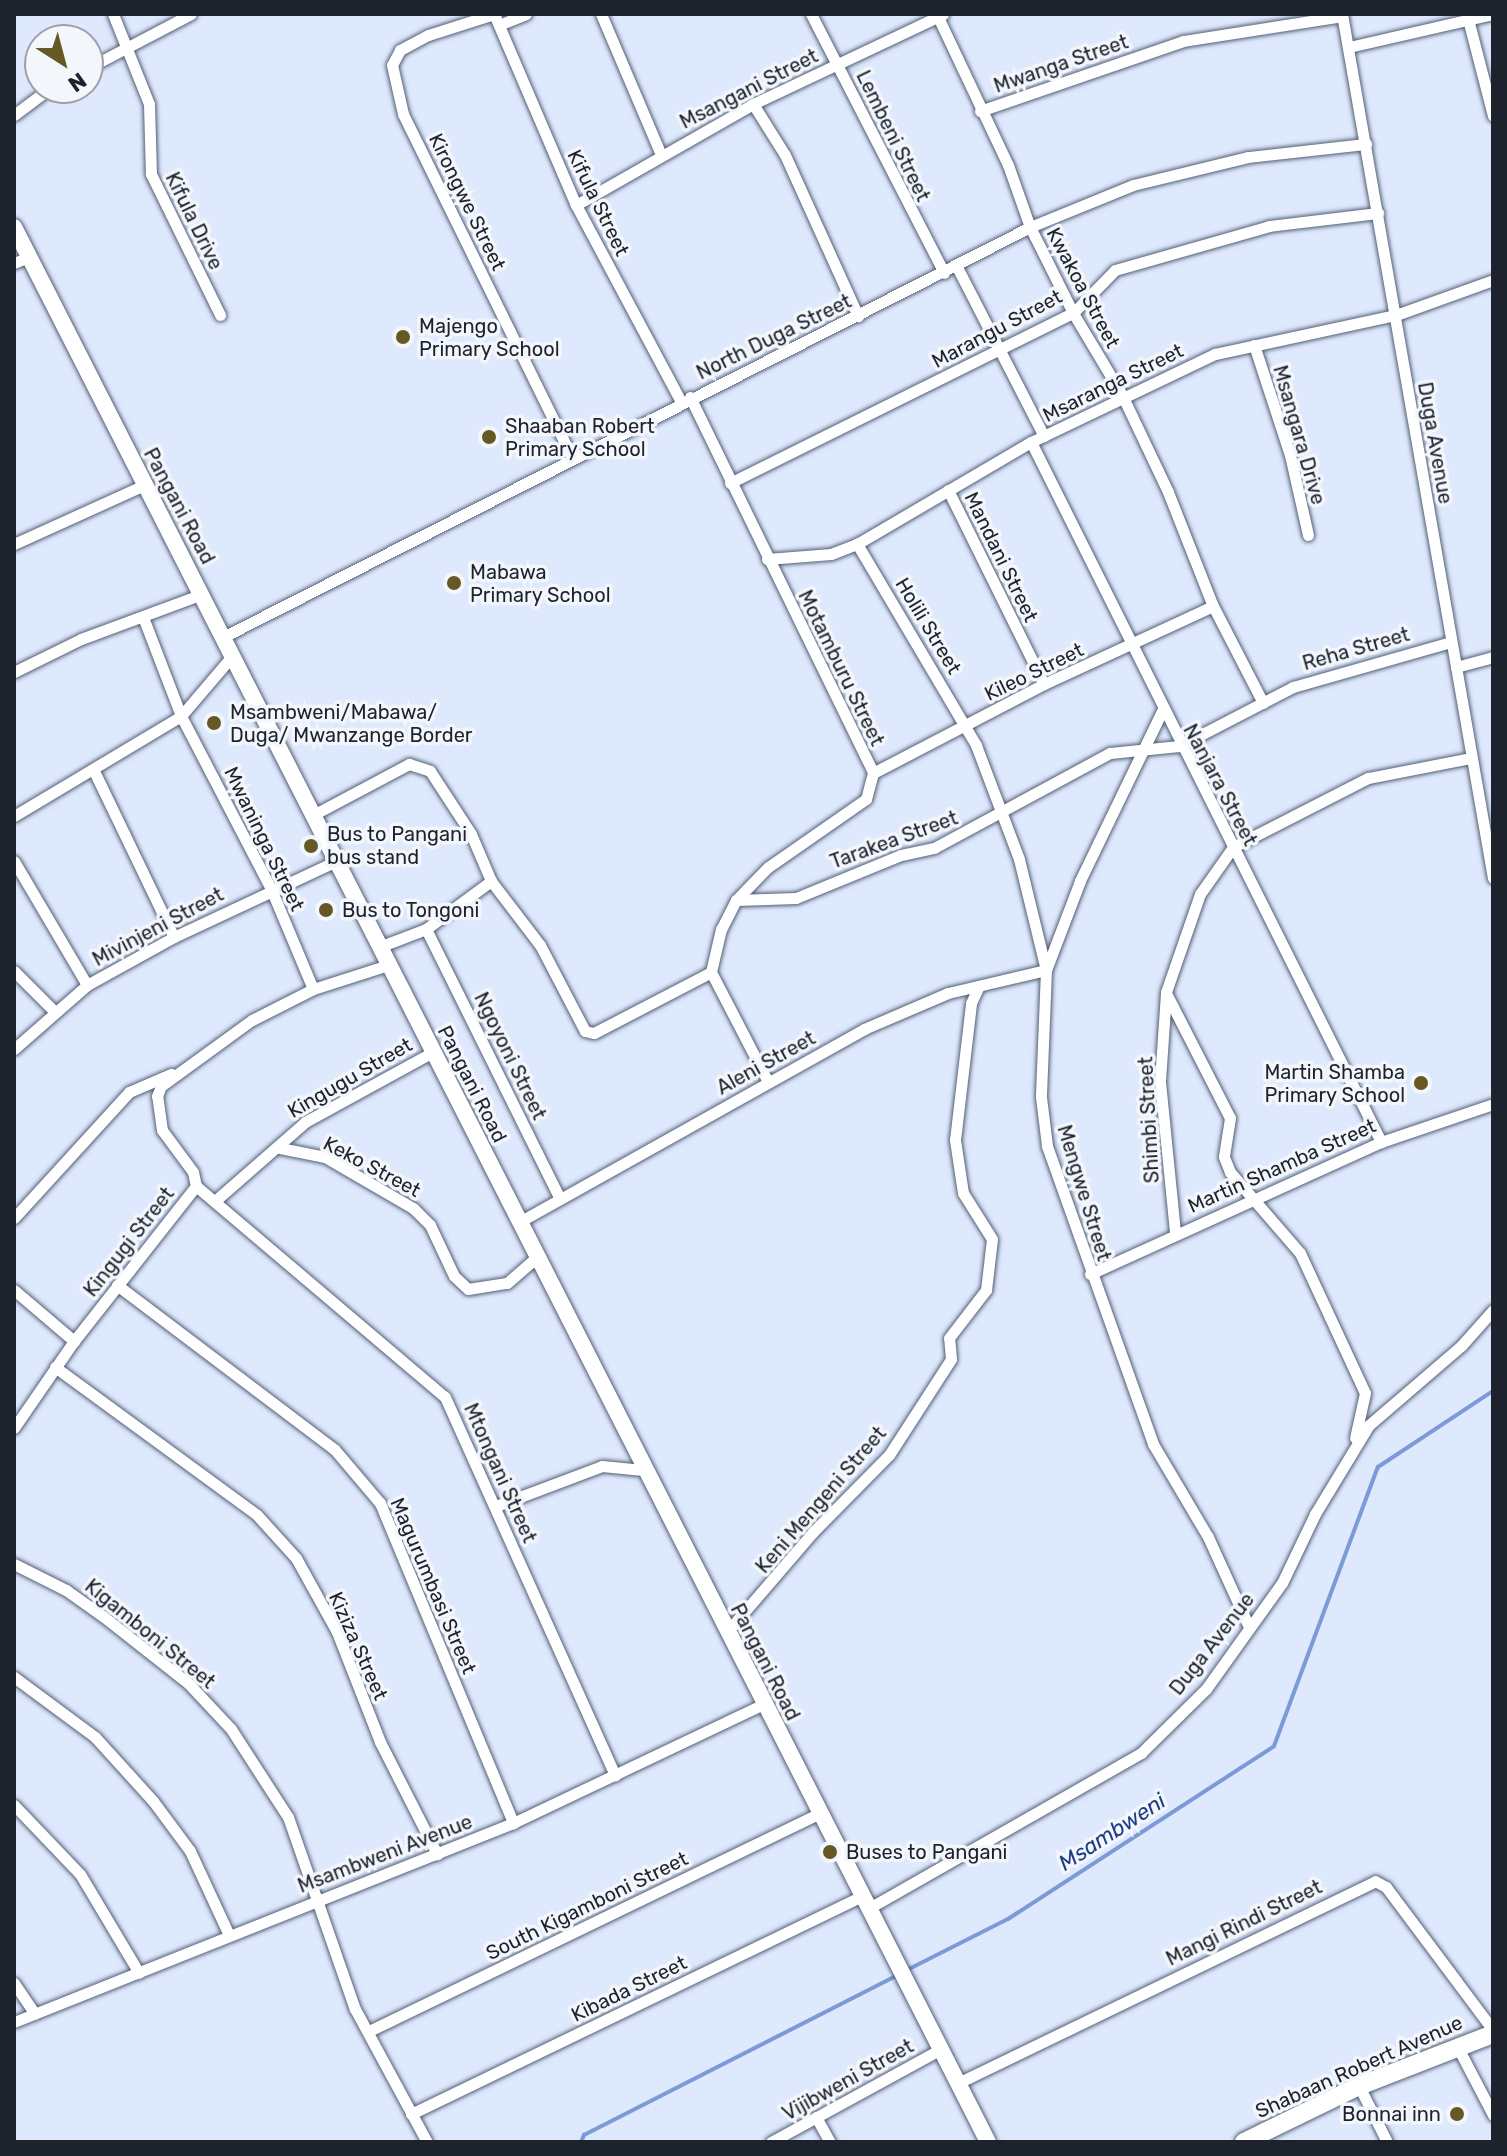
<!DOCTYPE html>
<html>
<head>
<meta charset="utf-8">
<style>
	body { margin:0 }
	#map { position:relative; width:1507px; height:2156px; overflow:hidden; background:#dee9fe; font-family:Rubik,sans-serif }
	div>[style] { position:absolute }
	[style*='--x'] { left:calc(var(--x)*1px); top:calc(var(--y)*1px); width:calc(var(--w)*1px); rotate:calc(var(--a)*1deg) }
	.stream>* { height:4px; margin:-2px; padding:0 2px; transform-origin:2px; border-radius:2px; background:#7b9ad7 }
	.roads { filter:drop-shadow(0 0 2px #535f74) drop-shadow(0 0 2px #535f74) }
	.street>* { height:11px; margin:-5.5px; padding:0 5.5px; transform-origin:5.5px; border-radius:5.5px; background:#fff }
	.secondary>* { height:16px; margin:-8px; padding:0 8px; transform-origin:8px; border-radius:8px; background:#fff }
	.primary>* { height:18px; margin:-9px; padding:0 9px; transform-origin:9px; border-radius:9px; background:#fff }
	.dots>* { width:22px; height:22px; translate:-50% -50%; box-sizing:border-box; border:4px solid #f3f6fb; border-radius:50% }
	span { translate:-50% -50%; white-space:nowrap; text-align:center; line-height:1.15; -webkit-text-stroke:7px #f3f6fb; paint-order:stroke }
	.street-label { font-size:20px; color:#1e222c }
	.poi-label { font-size:20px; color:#1e222c }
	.left { translate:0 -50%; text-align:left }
	.right { translate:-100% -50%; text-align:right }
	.water-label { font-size:22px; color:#1d3e86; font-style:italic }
	.frame { position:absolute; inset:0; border:16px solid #1e222c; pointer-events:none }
	.north { position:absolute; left:24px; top:24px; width:80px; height:80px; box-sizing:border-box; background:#f3f6fb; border:2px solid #9ea1a8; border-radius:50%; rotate:144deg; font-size:22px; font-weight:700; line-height:32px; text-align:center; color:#1e222c }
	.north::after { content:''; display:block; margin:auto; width:28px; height:36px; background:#655825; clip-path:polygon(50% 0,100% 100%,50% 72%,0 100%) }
</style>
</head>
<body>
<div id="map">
	<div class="stream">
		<div style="--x:907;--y:1970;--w:113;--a:-26.8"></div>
		<div style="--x:1008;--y:1919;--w:317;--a:-33"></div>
		<div style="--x:1274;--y:1746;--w:298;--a:-69.6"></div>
		<div style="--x:1378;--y:1467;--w:138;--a:-33.5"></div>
		<div style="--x:581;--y:2142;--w:8;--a:-67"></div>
		<div style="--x:584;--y:2135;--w:355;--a:-27"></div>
	</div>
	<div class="roads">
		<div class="street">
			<div style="--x:113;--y:14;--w:97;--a:68.2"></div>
			<div style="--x:149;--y:104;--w:70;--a:88.4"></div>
			<div style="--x:151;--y:174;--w:157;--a:63.9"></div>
			<div style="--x:494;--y:14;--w:69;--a:162.3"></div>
			<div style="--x:428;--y:35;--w:32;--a:152"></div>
			<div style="--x:400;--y:50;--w:17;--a:118"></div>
			<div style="--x:392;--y:65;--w:50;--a:77.3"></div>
			<div style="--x:403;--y:114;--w:383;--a:63.8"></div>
			<div style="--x:494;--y:14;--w:208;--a:66.8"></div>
			<div style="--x:576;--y:205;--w:223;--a:61.9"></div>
			<div style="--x:601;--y:14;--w:153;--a:66.9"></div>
			<div style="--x:811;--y:14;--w:291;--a:62.8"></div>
			<div style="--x:1342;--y:14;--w:877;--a:80.09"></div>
			<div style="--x:938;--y:17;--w:164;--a:64.7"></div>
			<div style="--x:1008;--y:165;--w:66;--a:70.5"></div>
			<div style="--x:1030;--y:227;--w:96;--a:63.4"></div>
			<div style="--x:1073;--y:313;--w:96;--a:59.1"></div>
			<div style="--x:1122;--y:395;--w:107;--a:64.6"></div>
			<div style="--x:1168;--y:492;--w:123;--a:68.5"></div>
			<div style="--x:1213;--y:606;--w:109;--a:62.7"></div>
			<div style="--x:1468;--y:19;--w:100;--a:75.5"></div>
			<div style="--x:499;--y:25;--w:29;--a:-22"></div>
			<div style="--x:1349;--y:47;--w:148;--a:-12.9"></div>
			<div style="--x:88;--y:68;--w:116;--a:-27.7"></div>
			<div style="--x:753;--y:104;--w:60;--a:57.9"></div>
			<div style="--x:785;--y:155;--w:177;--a:65.6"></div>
			<div style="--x:980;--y:111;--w:215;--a:-19"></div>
			<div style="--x:1183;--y:41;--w:161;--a:-8.9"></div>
			<div style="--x:14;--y:115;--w:45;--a:-36.9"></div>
			<div style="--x:576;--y:205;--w:204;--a:-29.7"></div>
			<div style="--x:753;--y:104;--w:210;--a:-25.3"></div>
			<div style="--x:14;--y:263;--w:16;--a:-22"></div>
			<div style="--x:957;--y:267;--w:190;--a:62.8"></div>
			<div style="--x:1254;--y:345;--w:116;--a:71.9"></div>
			<div style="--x:1290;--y:455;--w:82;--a:77.3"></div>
			<div style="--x:690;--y:397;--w:418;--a:64"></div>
			<div style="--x:873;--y:773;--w:27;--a:105"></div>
			<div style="--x:866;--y:799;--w:119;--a:145.2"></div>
			<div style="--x:768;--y:867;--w:46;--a:134.1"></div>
			<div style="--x:736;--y:900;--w:33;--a:117"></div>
			<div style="--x:721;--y:929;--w:44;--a:103.1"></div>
			<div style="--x:711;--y:972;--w:124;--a:62.6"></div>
			<div style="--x:1031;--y:442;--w:783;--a:63.43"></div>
			<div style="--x:730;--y:483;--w:383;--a:-26.4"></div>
			<div style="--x:1073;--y:313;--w:60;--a:-45.7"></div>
			<div style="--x:1115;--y:270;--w:160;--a:-15.9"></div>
			<div style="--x:1269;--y:226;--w:110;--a:-6.8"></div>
			<div style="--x:948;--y:490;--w:216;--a:63.7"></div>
			<div style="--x:14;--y:544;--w:143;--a:-24.4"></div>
			<div style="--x:767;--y:559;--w:64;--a:-4.5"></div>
			<div style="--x:831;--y:554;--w:28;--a:-21"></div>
			<div style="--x:857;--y:544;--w:202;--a:-30.4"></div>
			<div style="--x:1031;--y:442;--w:204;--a:-25.6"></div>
			<div style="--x:1215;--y:354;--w:185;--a:-12.2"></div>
			<div style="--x:1396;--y:315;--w:103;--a:-19.8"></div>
			<div style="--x:143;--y:617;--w:106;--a:69"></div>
			<div style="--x:181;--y:716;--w:195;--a:62.5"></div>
			<div style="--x:271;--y:889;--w:108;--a:67.2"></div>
			<div style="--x:223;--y:637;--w:905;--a:-26.93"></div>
			<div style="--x:1030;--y:227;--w:111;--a:-22.2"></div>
			<div style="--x:1133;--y:185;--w:118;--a:-13.7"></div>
			<div style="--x:1248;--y:157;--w:119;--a:-6.3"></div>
			<div style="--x:1456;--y:667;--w:38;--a:-15"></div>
			<div style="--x:14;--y:672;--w:75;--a:-26.2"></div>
			<div style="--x:81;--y:639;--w:129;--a:-20.4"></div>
			<div style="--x:1162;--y:711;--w:189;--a:115.8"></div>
			<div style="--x:1080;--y:881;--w:95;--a:110.9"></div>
			<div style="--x:1046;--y:970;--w:127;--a:92.3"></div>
			<div style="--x:1041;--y:1097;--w:49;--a:83"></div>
			<div style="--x:1047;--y:1146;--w:316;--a:70.4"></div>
			<div style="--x:1153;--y:1444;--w:108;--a:59.4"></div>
			<div style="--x:1208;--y:1537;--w:99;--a:65.5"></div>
			<div style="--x:94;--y:771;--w:184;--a:64.3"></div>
			<div style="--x:873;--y:773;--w:193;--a:-27.5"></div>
			<div style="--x:1044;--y:684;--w:186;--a:-24.8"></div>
			<div style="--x:313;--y:815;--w:109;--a:-28"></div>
			<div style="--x:409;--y:764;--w:22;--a:18"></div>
			<div style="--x:430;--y:771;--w:75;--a:56.9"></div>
			<div style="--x:471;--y:834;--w:51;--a:66.9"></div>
			<div style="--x:491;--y:881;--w:81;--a:52.6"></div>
			<div style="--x:540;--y:945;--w:97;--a:62.4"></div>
			<div style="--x:585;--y:1031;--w:9;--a:13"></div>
			<div style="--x:594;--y:1033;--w:132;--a:-27.5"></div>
			<div style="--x:14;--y:816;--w:195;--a:-30.9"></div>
			<div style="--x:181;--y:716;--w:79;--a:-49.6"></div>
			<div style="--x:14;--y:861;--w:144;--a:59.5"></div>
			<div style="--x:736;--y:900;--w:60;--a:-1.9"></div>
			<div style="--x:796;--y:898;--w:113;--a:-22.3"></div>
			<div style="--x:901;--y:855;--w:34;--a:-12"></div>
			<div style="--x:934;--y:848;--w:200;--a:-28.4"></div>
			<div style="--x:1110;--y:753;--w:69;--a:-5.8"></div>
			<div style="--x:1179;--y:746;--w:128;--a:-27.4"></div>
			<div style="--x:1293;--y:687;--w:164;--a:-15.9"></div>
			<div style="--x:426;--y:929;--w:301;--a:63.6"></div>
			<div style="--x:379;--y:947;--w:50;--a:-21"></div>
			<div style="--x:426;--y:929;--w:81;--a:-36.4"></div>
			<div style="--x:14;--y:971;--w:55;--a:45"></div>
			<div style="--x:1167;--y:995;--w:138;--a:62.9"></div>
			<div style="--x:1230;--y:1118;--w:39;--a:99"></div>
			<div style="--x:1224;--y:1157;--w:16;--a:68"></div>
			<div style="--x:1230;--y:1172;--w:107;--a:49.2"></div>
			<div style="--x:1300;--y:1253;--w:154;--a:65.1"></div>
			<div style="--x:1365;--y:1393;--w:46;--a:102.5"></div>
			<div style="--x:14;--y:1049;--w:97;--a:-41.2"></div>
			<div style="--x:87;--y:985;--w:99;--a:-28.9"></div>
			<div style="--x:174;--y:937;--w:179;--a:-25.1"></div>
			<div style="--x:280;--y:1148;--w:46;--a:11.3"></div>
			<div style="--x:325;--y:1157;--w:102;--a:30.1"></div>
			<div style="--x:413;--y:1208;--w:24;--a:45"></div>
			<div style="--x:430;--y:1225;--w:56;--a:64.8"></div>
			<div style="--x:454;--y:1276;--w:19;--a:43"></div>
			<div style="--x:468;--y:1289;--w:39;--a:-9"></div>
			<div style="--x:507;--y:1283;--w:40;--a:-41"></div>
			<div style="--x:196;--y:1186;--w:326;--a:40.3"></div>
			<div style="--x:445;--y:1397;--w:415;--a:65.8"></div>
			<div style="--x:216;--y:1200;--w:118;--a:-41.2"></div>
			<div style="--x:305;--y:1122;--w:146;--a:-28.7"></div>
			<div style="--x:14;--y:1218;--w:171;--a:-47.6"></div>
			<div style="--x:129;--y:1092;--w:46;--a:-23.2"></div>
			<div style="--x:519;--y:1222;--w:395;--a:-29.2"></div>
			<div style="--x:864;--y:1029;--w:91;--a:-23.2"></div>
			<div style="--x:948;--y:993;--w:101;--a:-13.2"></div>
			<div style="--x:1046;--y:970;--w:114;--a:-103.7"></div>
			<div style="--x:1019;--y:859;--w:122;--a:-110.7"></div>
			<div style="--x:976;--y:745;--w:234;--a:-120.6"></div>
			<div style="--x:1175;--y:1232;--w:152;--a:-95.7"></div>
			<div style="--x:1160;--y:1081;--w:89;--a:-86.1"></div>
			<div style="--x:1166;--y:992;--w:104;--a:-70.9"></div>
			<div style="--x:1200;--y:894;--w:57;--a:-54.9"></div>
			<div style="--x:1233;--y:847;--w:152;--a:-27.1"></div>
			<div style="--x:1368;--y:778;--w:105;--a:-11"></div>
			<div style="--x:1090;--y:1274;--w:320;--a:-24.4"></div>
			<div style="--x:1381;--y:1142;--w:118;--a:-18.7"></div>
			<div style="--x:117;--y:1285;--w:273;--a:37.1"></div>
			<div style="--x:335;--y:1450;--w:70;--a:49.7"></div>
			<div style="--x:380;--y:1503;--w:347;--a:67.4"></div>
			<div style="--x:14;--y:1290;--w:79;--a:40.4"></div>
			<div style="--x:55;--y:1367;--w:250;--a:36.2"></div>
			<div style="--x:257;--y:1515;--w:58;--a:47.8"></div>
			<div style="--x:296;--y:1558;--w:85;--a:61"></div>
			<div style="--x:337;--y:1632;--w:118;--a:68.6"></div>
			<div style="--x:380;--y:1742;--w:126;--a:63"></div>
			<div style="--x:14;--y:1428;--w:106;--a:-55.4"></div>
			<div style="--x:74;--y:1341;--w:197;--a:-51.8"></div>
			<div style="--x:196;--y:1186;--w:14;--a:-102"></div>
			<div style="--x:193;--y:1172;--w:52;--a:-126.4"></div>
			<div style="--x:162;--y:1130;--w:34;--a:-98"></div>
			<div style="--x:157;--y:1096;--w:11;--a:-68"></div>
			<div style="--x:161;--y:1086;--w:112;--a:-36"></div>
			<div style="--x:252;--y:1020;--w:68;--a:-26.9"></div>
			<div style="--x:313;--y:989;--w:79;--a:-17.7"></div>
			<div style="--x:496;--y:1506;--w:113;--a:-20.7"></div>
			<div style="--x:602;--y:1466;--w:41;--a:5.6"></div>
			<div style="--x:14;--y:1564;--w:58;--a:26.6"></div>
			<div style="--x:66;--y:1590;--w:47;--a:35.4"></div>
			<div style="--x:104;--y:1617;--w:107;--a:38.2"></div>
			<div style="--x:188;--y:1683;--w:63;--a:46.9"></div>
			<div style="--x:231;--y:1729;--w:105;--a:57.1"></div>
			<div style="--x:288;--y:1817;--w:203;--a:70.8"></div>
			<div style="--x:355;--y:2009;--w:151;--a:61.6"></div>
			<div style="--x:727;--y:1632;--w:132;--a:-49.3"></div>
			<div style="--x:813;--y:1532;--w:108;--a:-45.4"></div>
			<div style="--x:889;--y:1455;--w:114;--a:-57.1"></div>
			<div style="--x:951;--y:1359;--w:21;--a:-95"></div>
			<div style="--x:949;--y:1338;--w:61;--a:-52.4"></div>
			<div style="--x:986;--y:1290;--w:51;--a:-83.3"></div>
			<div style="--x:992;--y:1239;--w:54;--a:-122.2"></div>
			<div style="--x:963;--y:1193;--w:54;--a:-98.6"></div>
			<div style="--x:955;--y:1140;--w:138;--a:-83.3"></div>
			<div style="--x:971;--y:1003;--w:19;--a:-65"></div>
			<div style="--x:14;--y:1677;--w:101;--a:36.5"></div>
			<div style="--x:95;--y:1737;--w:86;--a:47.8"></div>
			<div style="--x:153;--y:1801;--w:62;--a:53.5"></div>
			<div style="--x:190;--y:1851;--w:90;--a:65.1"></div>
			<div style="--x:14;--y:1805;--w:95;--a:46.3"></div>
			<div style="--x:80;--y:1874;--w:115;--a:59.2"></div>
			<div style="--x:871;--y:1907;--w:311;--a:-29.7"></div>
			<div style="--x:1141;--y:1753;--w:91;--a:-44.6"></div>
			<div style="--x:1206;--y:1689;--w:130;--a:-54.4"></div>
			<div style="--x:1282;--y:1583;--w:76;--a:-64.4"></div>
			<div style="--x:1315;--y:1514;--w:104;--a:-58.8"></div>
			<div style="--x:1369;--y:1425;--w:121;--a:-40.7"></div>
			<div style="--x:1461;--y:1346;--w:48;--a:-48.4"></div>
			<div style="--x:14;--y:1983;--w:37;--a:56"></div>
			<div style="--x:14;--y:2022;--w:537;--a:-21.74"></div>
			<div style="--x:513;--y:1823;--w:278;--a:-25.4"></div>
			<div style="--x:369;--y:2031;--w:501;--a:-25.8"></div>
			<div style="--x:1457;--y:2046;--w:78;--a:62.4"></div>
			<div style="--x:958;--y:2083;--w:463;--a:-25.8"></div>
			<div style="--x:1375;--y:1881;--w:13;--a:29"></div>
			<div style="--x:1386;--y:1887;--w:179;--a:53.2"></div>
			<div style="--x:1359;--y:2086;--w:63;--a:63.4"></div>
			<div style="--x:411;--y:2114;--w:501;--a:-25.8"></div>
			<div style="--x:816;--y:2117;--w:29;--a:61"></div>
			<div style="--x:771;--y:2142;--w:194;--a:-28.7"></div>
		</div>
		<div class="secondary">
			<div style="--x:14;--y:227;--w:2148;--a:63.04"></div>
		</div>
		<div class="primary">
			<div style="--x:1244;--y:2142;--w:128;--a:-26"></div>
			<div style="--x:1359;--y:2086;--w:144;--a:-21.2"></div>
		</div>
	</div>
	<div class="dots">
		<div style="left:403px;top:337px;background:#655825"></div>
		<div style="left:489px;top:437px;background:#655825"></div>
		<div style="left:454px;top:583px;background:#655825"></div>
		<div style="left:214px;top:723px;background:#655825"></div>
		<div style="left:311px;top:846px;background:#655825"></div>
		<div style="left:326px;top:910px;background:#655825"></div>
		<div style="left:1421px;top:1083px;background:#655825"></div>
		<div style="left:830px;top:1852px;background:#655825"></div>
		<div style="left:1457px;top:2114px;background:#655825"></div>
	</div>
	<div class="street-label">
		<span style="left:1061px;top:64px;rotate:-19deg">Mwanga Street</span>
		<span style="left:749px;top:89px;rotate:-27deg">Msangani Street</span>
		<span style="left:893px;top:136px;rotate:64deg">Lembeni Street</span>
		<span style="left:467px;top:202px;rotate:64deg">Kirongwe Street</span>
		<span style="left:598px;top:203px;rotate:64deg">Kifula Street</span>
		<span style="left:194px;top:221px;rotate:64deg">Kifula Drive</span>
		<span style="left:1083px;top:288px;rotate:62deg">Kwakoa Street</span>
		<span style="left:997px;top:329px;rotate:-28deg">Marangu Street</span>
		<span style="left:774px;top:337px;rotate:-26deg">North Duga Street</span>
		<span style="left:1113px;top:383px;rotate:-26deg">Msaranga Street</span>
		<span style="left:1299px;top:435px;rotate:74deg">Msangara Drive</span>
		<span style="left:1435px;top:443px;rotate:80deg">Duga Avenue</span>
		<span style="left:179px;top:506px;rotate:62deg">Pangani Road</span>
		<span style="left:1001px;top:557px;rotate:64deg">Mandani Street</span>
		<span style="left:928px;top:626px;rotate:59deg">Holili Street</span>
		<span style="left:1356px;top:649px;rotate:-16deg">Reha Street</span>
		<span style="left:841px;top:668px;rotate:64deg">Motamburu Street</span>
		<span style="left:1034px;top:672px;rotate:-26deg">Kileo Street</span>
		<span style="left:1220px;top:785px;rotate:62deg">Nanjara Street</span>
		<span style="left:264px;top:839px;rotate:64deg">Mwaninga Street</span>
		<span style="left:894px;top:840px;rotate:-20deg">Tarakea Street</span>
		<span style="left:158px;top:927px;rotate:-28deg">Mivinjeni Street</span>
		<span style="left:510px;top:1056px;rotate:64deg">Ngoyoni Street</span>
		<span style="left:766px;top:1063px;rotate:-29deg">Aleni Street</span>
		<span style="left:350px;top:1078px;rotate:-30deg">Kingugu Street</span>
		<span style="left:472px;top:1084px;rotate:63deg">Pangani Road</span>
		<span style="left:1149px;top:1120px;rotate:-93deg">Shimbi Street</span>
		<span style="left:1282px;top:1166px;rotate:-24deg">Martin Shamba Street</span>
		<span style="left:372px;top:1167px;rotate:28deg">Keko Street</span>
		<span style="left:1084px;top:1193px;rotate:73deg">Mengwe Street</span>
		<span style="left:129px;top:1242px;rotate:-52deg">Kingugi Street</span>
		<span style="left:500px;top:1473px;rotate:66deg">Mtongani Street</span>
		<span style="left:821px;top:1500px;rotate:-49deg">Keni Mengeni Street</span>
		<span style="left:433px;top:1586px;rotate:67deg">Magurumbasi Street</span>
		<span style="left:150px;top:1634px;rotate:39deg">Kigamboni Street</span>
		<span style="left:1212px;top:1644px;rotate:-52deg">Duga Avenue</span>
		<span style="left:358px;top:1646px;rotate:66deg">Kiziza Street</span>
		<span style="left:765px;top:1662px;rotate:63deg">Pangani Road</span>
		<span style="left:385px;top:1854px;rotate:-21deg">Msambweni Avenue</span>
		<span style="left:587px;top:1906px;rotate:-26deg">South Kigamboni Street</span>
		<span style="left:1244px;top:1923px;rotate:-26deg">Mangi Rindi Street</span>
		<span style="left:629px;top:1989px;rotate:-26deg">Kibada Street</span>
		<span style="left:1359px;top:2067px;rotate:-24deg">Shabaan Robert Avenue</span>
		<span style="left:848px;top:2080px;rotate:-29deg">Vijibweni Street</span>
	</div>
	<div class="poi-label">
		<span class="left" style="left:419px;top:338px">Majengo<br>Primary School</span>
		<span class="left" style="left:505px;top:438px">Shaaban Robert<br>Primary School</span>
		<span class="left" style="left:470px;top:584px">Mabawa<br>Primary School</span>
		<span class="left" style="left:230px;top:724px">Msambweni/Mabawa/<br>Duga/ Mwanzange Border</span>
		<span class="left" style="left:327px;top:846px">Bus to Pangani<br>bus stand</span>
		<span class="left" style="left:342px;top:910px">Bus to Tongoni</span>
		<span class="right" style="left:1405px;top:1084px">Martin Shamba<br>Primary School</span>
		<span class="left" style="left:846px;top:1852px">Buses to Pangani</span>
		<span class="right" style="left:1441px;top:2114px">Bonnai inn</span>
	</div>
	<div class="water-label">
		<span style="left:1112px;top:1832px;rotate:-33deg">Msambweni</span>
	</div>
	<div class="frame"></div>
	<div class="north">N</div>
</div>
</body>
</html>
